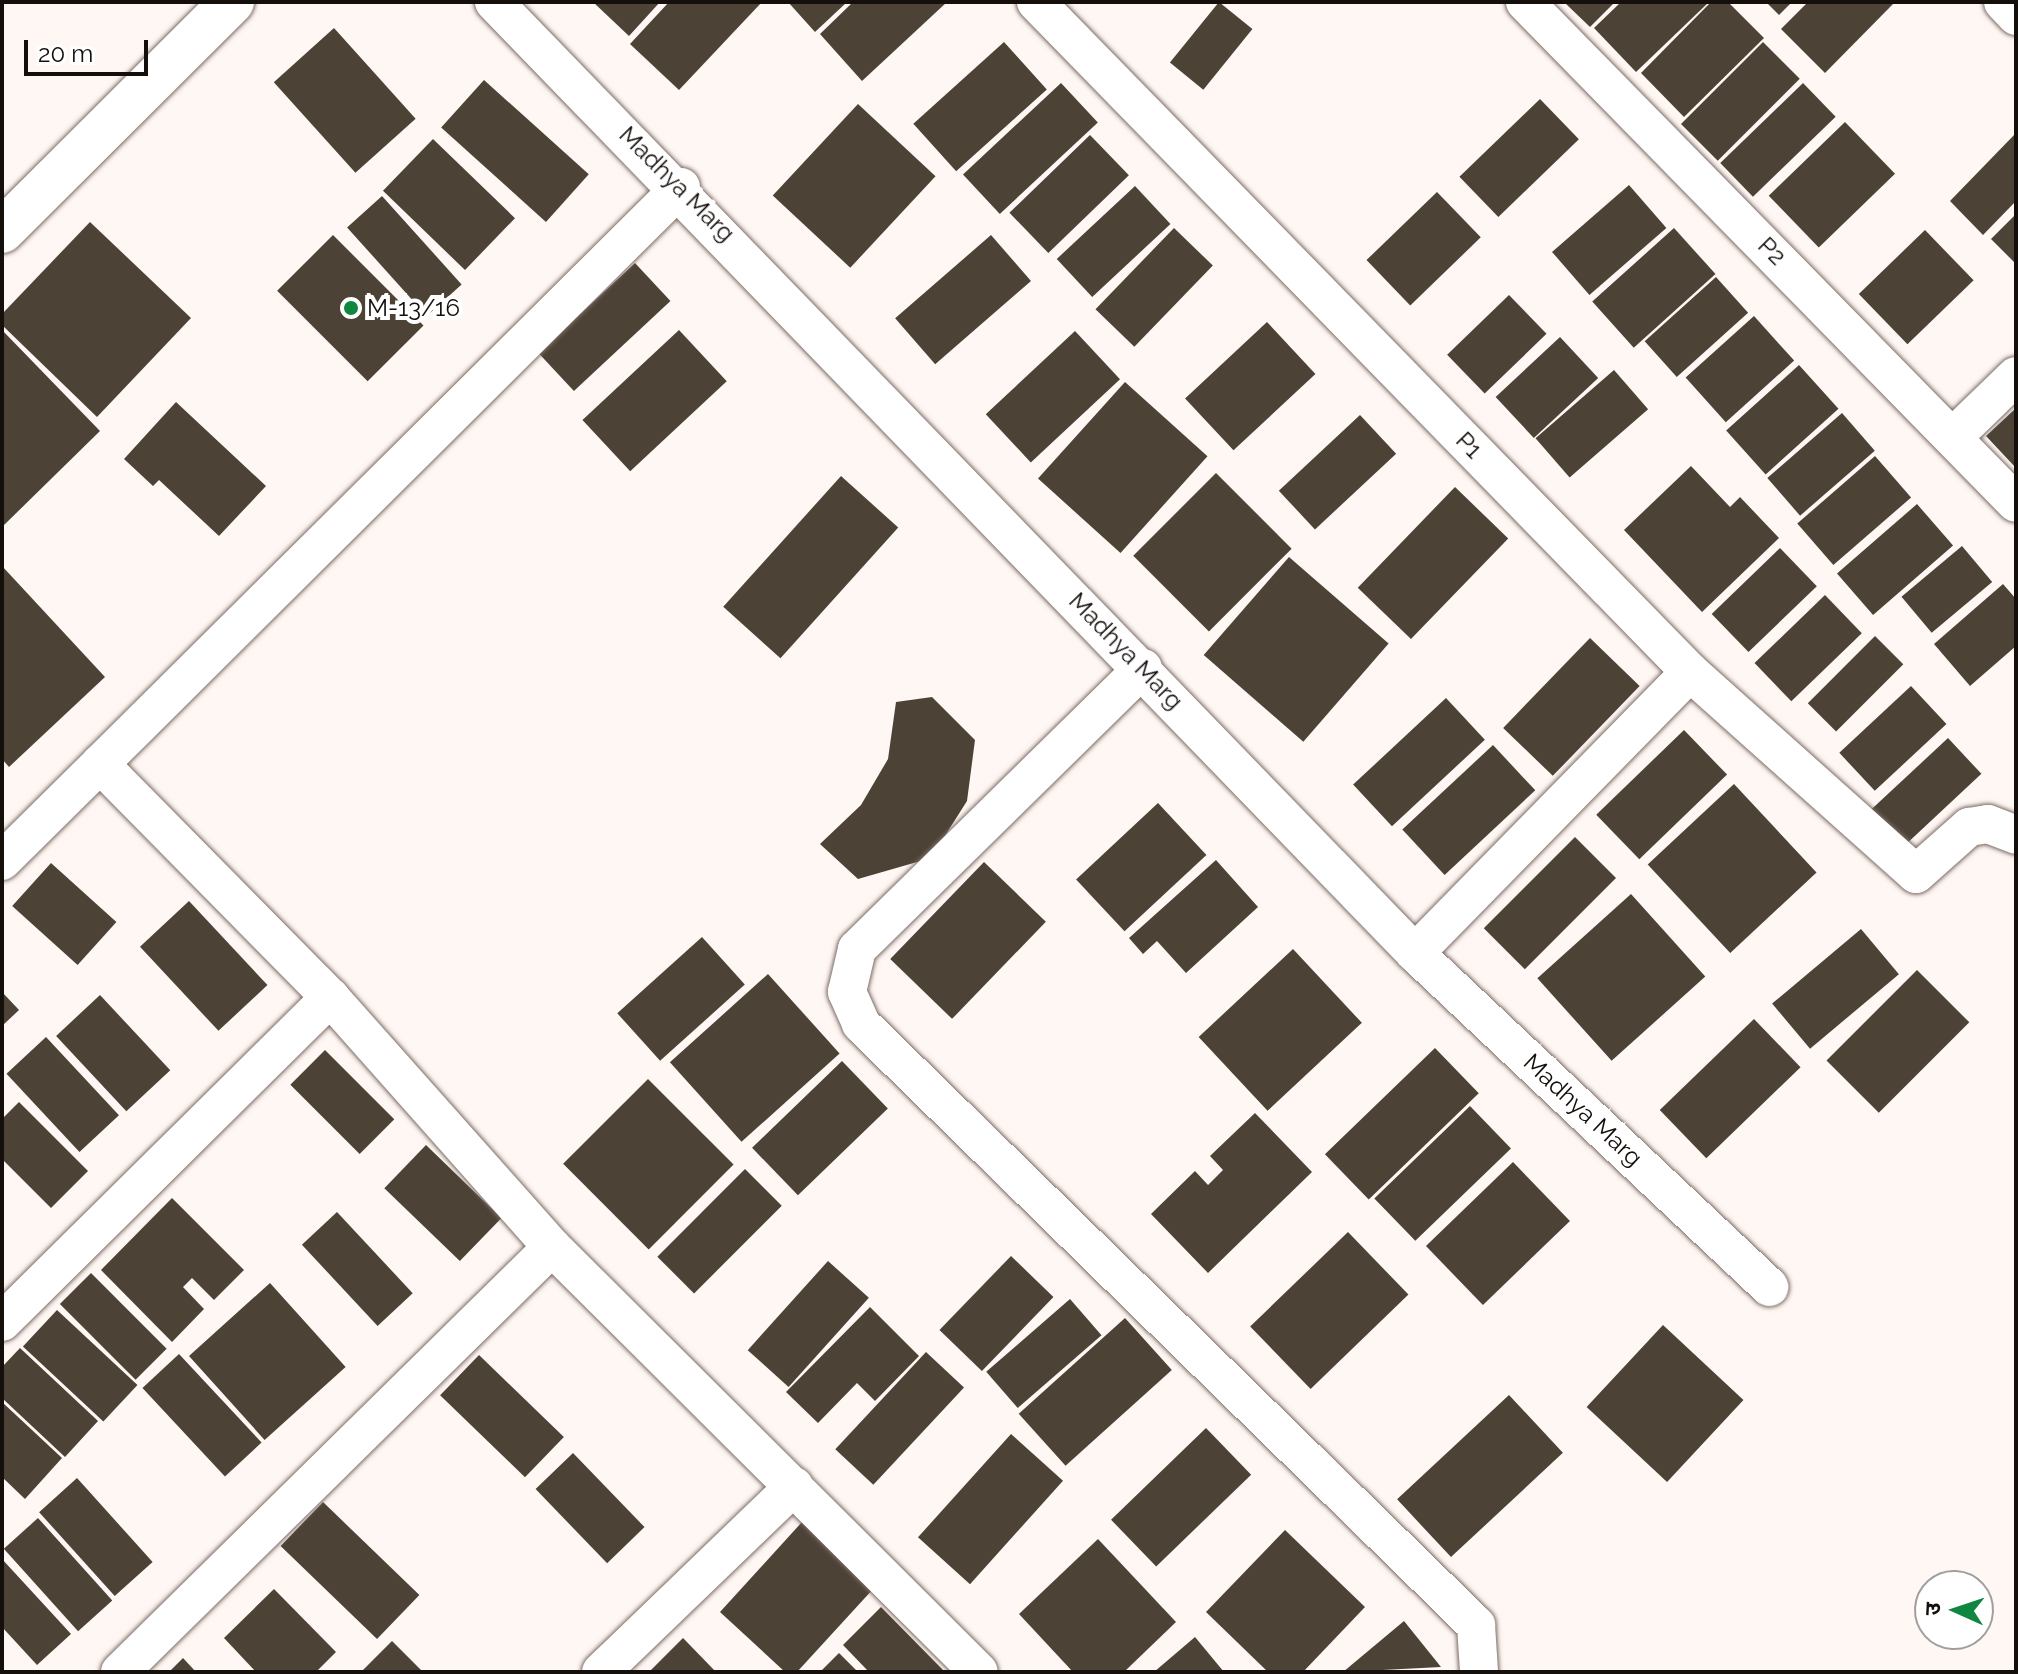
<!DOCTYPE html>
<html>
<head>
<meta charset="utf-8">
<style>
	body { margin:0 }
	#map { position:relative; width:2018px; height:1674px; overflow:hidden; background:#fff7f4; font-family:Raleway,"Noto Sans Devanagari",sans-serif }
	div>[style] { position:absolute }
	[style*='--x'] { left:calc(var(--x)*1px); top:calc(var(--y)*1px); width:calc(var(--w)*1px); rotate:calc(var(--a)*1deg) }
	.building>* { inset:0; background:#4c4236; transform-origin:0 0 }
	.roads { filter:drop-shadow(0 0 2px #7c6c65) drop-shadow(0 0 2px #7c6c65) }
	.minor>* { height:38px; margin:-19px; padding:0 19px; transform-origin:19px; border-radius:19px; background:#fff }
	.tertiary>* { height:44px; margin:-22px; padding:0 22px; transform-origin:22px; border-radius:22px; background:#fff }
	.dots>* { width:22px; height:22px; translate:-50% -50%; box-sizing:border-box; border:4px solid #fff; border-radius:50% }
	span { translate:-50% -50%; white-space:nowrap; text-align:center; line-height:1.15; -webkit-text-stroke:8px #fff; paint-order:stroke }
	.street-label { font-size:24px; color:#150f0c }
	.poi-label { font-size:24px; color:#150f0c }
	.left { translate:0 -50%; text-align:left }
	.frame { position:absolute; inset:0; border:4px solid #150f0c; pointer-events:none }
	.north { position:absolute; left:1914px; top:1570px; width:80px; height:80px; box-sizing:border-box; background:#fff; border:2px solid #a19f9e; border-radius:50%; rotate:273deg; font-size:22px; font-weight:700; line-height:32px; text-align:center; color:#150f0c }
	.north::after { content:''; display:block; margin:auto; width:28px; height:36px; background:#0f8740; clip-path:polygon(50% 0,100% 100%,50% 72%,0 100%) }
	.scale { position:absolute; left:24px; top:40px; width:124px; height:36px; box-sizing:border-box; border:4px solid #150f0c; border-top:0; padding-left:10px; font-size:24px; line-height:28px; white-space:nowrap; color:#150f0c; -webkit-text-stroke:6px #fff; paint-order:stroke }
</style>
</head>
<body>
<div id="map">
	<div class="building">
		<div style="clip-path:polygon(593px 2px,660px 2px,629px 36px)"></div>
		<div style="clip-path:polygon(669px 2px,762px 2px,679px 90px,630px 44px)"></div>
		<div style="clip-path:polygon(788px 2px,847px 2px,815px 32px)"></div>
		<div style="clip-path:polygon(853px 2px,947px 2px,862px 81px,820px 34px)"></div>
		<div style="left:1219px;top:2px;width:43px;height:78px;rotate:39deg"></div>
		<div style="clip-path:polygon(1564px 2px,1615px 2px,1590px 27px)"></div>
		<div style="clip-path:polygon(1621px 2px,1709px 2px,1636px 72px,1594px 28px)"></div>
		<div style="clip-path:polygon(1711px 2px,1728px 2px,1764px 38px,1684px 117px,1641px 73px)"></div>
		<div style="clip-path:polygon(1766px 2px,1792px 2px,1779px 15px)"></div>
		<div style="clip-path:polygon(1808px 2px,1895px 2px,1825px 73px,1781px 29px)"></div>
		<div style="left:334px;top:28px;width:122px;height:81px;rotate:48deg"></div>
		<div style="left:1004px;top:42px;width:64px;height:122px;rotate:48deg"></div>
		<div style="left:1763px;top:42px;width:52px;height:116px;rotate:45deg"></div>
		<div style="left:484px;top:80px;width:141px;height:64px;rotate:42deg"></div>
		<div style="left:1061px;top:83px;width:54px;height:134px;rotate:47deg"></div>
		<div style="left:1803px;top:83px;width:47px;height:115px;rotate:46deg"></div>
		<div style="left:1540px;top:99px;width:56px;height:112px;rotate:46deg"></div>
		<div style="left:858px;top:104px;width:106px;height:125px;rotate:43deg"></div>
		<div style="left:1845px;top:122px;width:72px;height:106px;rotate:46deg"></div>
		<div style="clip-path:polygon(2016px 133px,2016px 201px,1983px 235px,1950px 201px)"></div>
		<div style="left:1090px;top:135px;width:56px;height:112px;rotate:46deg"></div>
		<div style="left:433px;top:139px;width:114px;height:72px;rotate:44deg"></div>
		<div style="left:1629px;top:185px;width:57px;height:102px;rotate:49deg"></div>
		<div style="left:1135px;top:186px;width:52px;height:107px;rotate:47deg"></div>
		<div style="left:1437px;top:192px;width:63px;height:98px;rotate:46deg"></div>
		<div style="left:382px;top:196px;width:119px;height:47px;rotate:48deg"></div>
		<div style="clip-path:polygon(2016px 214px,2016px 264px,1991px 239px)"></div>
		<div style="clip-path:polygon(90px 222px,191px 318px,97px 417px,2px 325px,2px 314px)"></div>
		<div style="left:1174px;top:228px;width:54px;height:113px;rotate:44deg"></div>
		<div style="left:1674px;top:228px;width:62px;height:110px;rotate:48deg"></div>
		<div style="left:1925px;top:230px;width:70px;height:92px;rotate:46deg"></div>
		<div style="left:333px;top:235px;width:128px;height:79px;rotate:45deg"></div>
		<div style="left:991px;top:235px;width:61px;height:127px;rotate:49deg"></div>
		<div style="left:635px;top:263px;width:52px;height:132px;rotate:47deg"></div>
		<div style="left:1716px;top:277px;width:48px;height:96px;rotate:48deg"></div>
		<div style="left:1509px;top:295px;width:54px;height:86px;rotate:46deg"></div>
		<div style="left:1754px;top:316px;width:60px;height:92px;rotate:48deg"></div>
		<div style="left:1267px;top:322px;width:71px;height:112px;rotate:47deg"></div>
		<div style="clip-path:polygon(2px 330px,100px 431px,2px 527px)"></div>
		<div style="left:679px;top:330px;width:70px;height:132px;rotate:47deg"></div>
		<div style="left:1075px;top:331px;width:66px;height:122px;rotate:47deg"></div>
		<div style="left:1560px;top:337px;width:56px;height:88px;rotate:47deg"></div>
		<div style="left:1799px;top:365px;width:59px;height:98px;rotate:48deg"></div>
		<div style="left:1614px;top:370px;width:52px;height:104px;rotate:49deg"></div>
		<div style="left:1125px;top:382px;width:111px;height:130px;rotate:42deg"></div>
		<div style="clip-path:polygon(176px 402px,266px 486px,219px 536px,159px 480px,153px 486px,124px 459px)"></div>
		<div style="clip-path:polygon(2016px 408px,2016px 468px,1986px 436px)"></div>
		<div style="left:1842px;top:413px;width:50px;height:99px;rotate:49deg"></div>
		<div style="left:1360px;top:415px;width:53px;height:111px;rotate:47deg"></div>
		<div style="left:1875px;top:456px;width:55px;height:103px;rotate:49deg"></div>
		<div style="clip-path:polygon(1691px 466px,1730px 507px,1740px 497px,1779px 538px,1702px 612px,1624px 530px)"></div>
		<div style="left:1216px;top:473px;width:107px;height:117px;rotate:45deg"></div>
		<div style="left:841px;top:476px;width:77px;height:176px;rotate:42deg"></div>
		<div style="left:1455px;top:487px;width:74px;height:140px;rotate:44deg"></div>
		<div style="left:1917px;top:504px;width:55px;height:106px;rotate:49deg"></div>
		<div style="left:1962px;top:546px;width:47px;height:79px;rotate:50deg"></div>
		<div style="left:1780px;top:548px;width:53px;height:95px;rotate:46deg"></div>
		<div style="left:1289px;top:557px;width:132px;height:130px;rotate:41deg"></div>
		<div style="clip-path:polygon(2px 566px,105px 677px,9px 767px,2px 759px)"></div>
		<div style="clip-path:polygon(2003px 584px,2016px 599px,2016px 646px,1970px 686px,1934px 644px)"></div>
		<div style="left:1825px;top:595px;width:53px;height:98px;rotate:46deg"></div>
		<div style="left:1875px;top:636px;width:40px;height:95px;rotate:45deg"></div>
		<div style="left:1590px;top:638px;width:69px;height:125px;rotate:44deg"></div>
		<div style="left:1911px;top:686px;width:52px;height:98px;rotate:47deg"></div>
		<div style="clip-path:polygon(932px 697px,975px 740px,967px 801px,931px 858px,858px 879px,820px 844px,861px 805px,888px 759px,896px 702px)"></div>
		<div style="left:1446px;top:698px;width:57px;height:127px;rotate:47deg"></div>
		<div style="left:1684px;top:730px;width:62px;height:122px;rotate:46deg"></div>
		<div style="left:1948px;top:738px;width:49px;height:105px;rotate:47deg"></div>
		<div style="left:1493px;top:745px;width:62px;height:124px;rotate:47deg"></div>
		<div style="left:1734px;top:784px;width:121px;height:118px;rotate:47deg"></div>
		<div style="left:1158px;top:803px;width:71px;height:112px;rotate:47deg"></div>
		<div style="left:1575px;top:837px;width:58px;height:129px;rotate:45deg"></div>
		<div style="clip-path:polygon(1216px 860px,1258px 907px,1186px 973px,1157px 941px,1143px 954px,1129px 938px)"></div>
		<div style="left:984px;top:862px;width:86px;height:135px;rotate:44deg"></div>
		<div style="left:51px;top:863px;width:88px;height:58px;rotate:42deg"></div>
		<div style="left:1631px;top:894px;width:111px;height:126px;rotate:48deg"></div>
		<div style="left:189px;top:901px;width:115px;height:67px;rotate:47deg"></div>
		<div style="left:1861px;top:929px;width:59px;height:116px;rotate:50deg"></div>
		<div style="left:702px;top:937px;width:64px;height:114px;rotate:48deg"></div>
		<div style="left:1293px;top:949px;width:101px;height:129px;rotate:47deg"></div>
		<div style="left:1917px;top:970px;width:74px;height:128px;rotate:45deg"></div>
		<div style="left:768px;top:974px;width:107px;height:132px;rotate:48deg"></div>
		<div style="clip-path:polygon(2px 992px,19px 1010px,2px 1026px)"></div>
		<div style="left:100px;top:995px;width:103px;height:60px;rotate:47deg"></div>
		<div style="left:1754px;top:1019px;width:67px;height:131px;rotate:46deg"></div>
		<div style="left:46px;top:1037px;width:107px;height:54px;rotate:47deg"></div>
		<div style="left:1435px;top:1048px;width:63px;height:153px;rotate:46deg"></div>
		<div style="left:325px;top:1050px;width:98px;height:49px;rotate:45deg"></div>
		<div style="left:842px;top:1061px;width:66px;height:125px;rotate:46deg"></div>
		<div style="left:648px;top:1079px;width:121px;height:120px;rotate:45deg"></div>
		<div style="clip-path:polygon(19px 1102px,88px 1171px,51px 1208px,2px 1159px,2px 1119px)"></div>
		<div style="left:1470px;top:1106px;width:59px;height:133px;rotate:46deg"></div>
		<div style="clip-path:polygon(1255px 1113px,1312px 1172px,1208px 1273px,1151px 1214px,1195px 1171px,1208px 1185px,1223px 1170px,1210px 1156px)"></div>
		<div style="left:426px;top:1145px;width:105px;height:60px;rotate:44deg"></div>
		<div style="left:1513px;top:1162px;width:82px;height:121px;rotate:46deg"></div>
		<div style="left:745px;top:1169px;width:52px;height:124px;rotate:45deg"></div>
		<div style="clip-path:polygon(172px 1198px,244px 1270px,214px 1300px,192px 1278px,183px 1287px,204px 1309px,172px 1342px,101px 1270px)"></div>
		<div style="left:337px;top:1212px;width:111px;height:48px;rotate:47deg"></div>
		<div style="left:1348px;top:1232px;width:87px;height:136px;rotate:46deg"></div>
		<div style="left:1011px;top:1256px;width:59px;height:103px;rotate:44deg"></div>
		<div style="left:828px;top:1261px;width:55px;height:120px;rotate:42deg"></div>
		<div style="left:91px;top:1273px;width:107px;height:44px;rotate:45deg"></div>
		<div style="left:270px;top:1283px;width:113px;height:109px;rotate:48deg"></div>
		<div style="left:1070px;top:1299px;width:48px;height:111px;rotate:49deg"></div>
		<div style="clip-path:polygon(870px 1307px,919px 1356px,875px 1401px,857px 1383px,818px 1423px,786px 1392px)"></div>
		<div style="left:57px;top:1310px;width:110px;height:50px;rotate:43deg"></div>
		<div style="left:1125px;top:1318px;width:70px;height:143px;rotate:48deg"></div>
		<div style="left:1663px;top:1325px;width:110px;height:112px;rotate:43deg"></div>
		<div style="clip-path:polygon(20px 1348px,98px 1421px,65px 1457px,2px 1398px,2px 1367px)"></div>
		<div style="left:926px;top:1352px;width:52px;height:133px;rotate:43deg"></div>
		<div style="left:179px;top:1354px;width:121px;height:50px;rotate:47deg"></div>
		<div style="left:479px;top:1355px;width:118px;height:56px;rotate:44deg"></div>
		<div style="left:1509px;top:1395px;width:79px;height:153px;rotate:47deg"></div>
		<div style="clip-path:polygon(2px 1402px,62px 1458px,25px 1499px,2px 1477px)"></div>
		<div style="left:1206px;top:1428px;width:65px;height:132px;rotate:46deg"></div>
		<div style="left:1011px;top:1434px;width:70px;height:139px;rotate:42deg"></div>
		<div style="left:573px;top:1453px;width:103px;height:52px;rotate:46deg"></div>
		<div style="left:77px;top:1478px;width:113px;height:51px;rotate:48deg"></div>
		<div style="left:323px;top:1502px;width:134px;height:61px;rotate:44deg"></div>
		<div style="left:38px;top:1518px;width:111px;height:46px;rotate:48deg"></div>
		<div style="clip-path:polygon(802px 1522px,874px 1588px,797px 1672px,785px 1672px,720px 1612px)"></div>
		<div style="clip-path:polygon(1285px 1530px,1365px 1607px,1303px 1672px,1268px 1672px,1206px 1612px)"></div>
		<div style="clip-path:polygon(1098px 1539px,1176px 1622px,1124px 1672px,1073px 1672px,1019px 1614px)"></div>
		<div style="clip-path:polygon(2px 1559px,71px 1634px,37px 1665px,2px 1627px)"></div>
		<div style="clip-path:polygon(274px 1589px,336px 1652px,316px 1672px,256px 1672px,224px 1638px)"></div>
		<div style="clip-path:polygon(881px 1607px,945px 1672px,869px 1672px,843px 1645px)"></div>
		<div style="clip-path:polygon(1404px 1621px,1441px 1667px,1343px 1672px)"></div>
		<div style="clip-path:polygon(1195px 1637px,1224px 1672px,1154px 1672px)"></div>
		<div style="clip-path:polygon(683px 1638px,716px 1672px,649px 1672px)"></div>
		<div style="clip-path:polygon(392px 1641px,423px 1672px,361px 1672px)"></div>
		<div style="clip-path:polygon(839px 1653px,858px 1672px,820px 1672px)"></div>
		<div style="clip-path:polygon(183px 1658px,196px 1672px,169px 1672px)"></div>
	</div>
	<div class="roads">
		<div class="minor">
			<div style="--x:494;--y:2;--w:1324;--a:45.92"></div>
			<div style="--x:1415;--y:953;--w:487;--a:43.3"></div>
			<div style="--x:1036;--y:2;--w:936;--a:45.69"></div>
			<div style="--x:1690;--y:672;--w:303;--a:41.8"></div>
			<div style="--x:1916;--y:874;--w:71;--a:-41.6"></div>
			<div style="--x:1969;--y:827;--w:19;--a:-9"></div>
			<div style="--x:1988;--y:824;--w:30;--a:21"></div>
			<div style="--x:1525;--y:2;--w:701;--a:45.58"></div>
			<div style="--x:2003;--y:2;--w:19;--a:47"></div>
			<div style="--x:681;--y:187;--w:819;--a:135.2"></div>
			<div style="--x:100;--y:764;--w:327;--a:45.4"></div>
			<div style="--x:330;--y:997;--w:334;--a:48.4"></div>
			<div style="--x:552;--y:1247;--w:602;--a:44.87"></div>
			<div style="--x:1954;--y:436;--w:86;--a:-44.1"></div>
			<div style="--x:1143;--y:668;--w:401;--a:135.5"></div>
			<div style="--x:857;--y:949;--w:44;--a:103.1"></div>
			<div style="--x:847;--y:992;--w:35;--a:66"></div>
			<div style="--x:861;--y:1024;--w:860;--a:44.34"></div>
			<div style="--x:1476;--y:1625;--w:47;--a:86.3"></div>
			<div style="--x:2;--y:861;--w:138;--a:-44.7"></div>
			<div style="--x:1415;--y:953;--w:393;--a:-45.6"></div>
			<div style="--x:2;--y:1322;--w:462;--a:-44.7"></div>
			<div style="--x:120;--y:1672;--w:606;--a:-44.53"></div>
			<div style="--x:601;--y:1672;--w:268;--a:-43.9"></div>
		</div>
		<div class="tertiary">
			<div style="--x:2;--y:231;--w:325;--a:-44.9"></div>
		</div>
	</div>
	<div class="dots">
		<div style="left:351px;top:308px;background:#0f8740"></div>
	</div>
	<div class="street-label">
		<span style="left:677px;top:184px;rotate:45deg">Madhya Marg</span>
		<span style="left:1772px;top:251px;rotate:45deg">P2</span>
		<span style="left:1469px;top:445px;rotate:46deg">P1</span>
		<span style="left:1126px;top:651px;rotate:46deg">Madhya Marg</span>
		<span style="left:1583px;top:1110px;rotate:43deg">Madhya Marg</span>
	</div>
	<div class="poi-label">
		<span class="left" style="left:367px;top:308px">M-13/16</span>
	</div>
	<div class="frame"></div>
	<div class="north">उ</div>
	<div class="scale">20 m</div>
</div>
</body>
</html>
